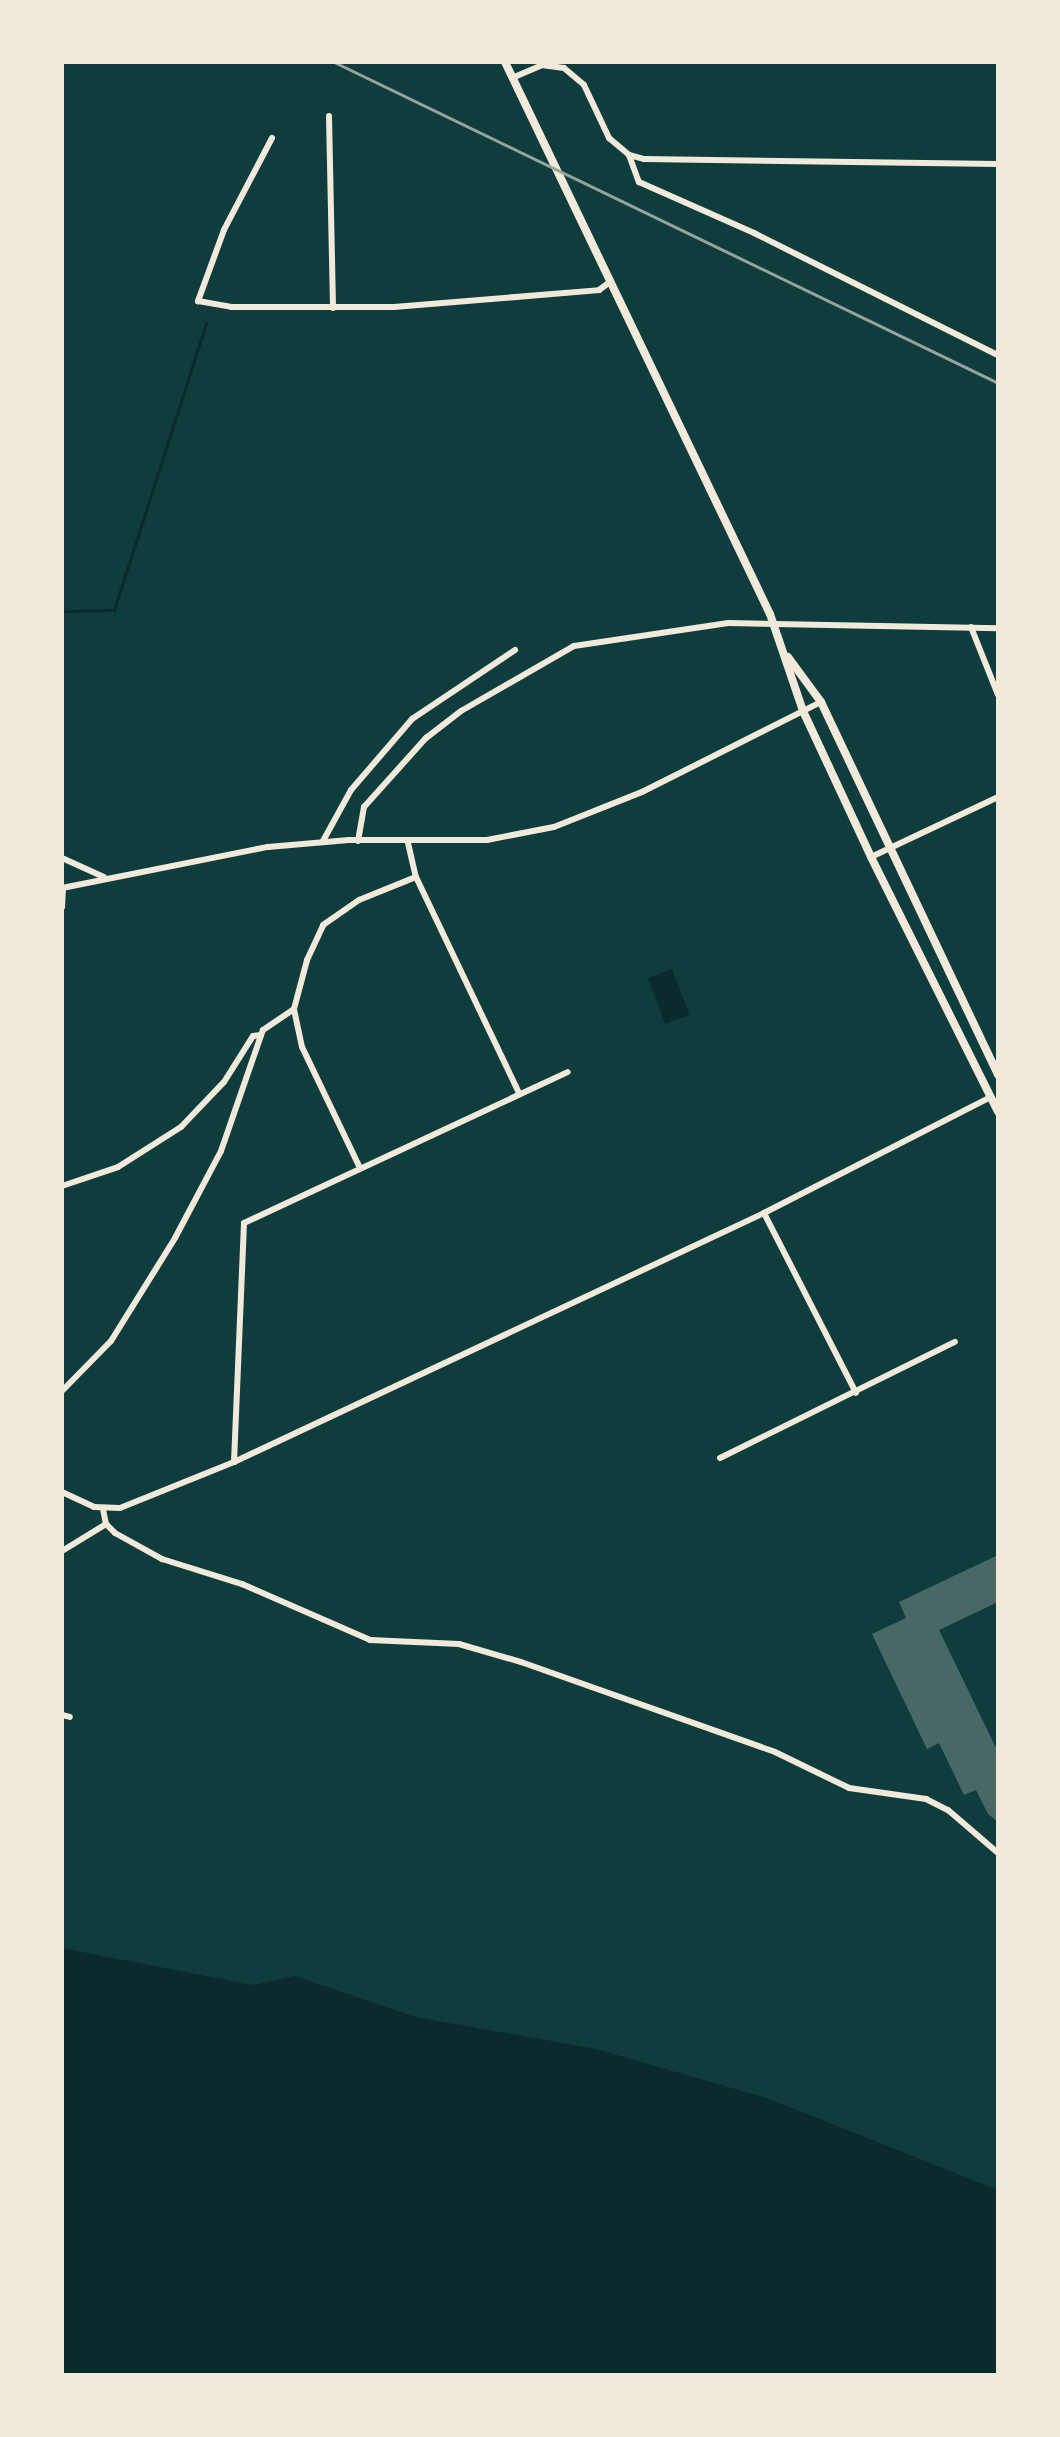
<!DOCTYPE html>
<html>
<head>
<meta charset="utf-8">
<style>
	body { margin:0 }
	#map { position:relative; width:1060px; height:2437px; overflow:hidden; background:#0f3d3e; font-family:Mulish,sans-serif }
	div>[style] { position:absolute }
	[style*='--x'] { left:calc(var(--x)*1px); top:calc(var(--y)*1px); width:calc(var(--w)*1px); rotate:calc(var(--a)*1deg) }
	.water>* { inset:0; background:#0a2a2b; transform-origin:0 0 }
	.stream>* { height:3px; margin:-1.5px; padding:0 1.5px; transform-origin:1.5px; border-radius:1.5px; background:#0a2a2b }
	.building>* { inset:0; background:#486865 }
	.minor>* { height:6px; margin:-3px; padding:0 3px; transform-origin:3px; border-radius:3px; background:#f1e9da }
	.secondary>* { height:8px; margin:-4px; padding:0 4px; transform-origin:4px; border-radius:4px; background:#f1e9da }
	.rail>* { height:3px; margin:-1.5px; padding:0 1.5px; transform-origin:1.5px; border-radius:1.5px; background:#97a49c }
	span { translate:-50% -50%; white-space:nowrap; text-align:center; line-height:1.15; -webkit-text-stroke:8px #f1e9da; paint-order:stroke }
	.frame { position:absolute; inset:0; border:64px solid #f1e9da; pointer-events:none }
</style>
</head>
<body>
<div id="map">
	<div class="water">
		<div style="left:672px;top:969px;width:49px;height:26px;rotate:69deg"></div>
		<div style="clip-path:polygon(62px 1948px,253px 1985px,295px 1976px,416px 2017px,596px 2049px,767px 2098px,998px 2190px,998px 2375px,62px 2375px)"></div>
	</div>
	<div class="stream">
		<div style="--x:62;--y:611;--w:52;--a:-1.1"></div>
		<div style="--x:114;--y:610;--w:301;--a:-72.2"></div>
	</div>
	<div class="building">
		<div style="clip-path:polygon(998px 1555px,998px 1602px,939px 1630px,998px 1752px,998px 1822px,988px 1814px,976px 1790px,964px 1795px,939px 1743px,927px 1749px,872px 1634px,906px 1618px,899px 1602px)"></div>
	</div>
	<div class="minor">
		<div style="--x:512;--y:78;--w:33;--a:-23"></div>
		<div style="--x:542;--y:65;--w:22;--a:8"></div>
		<div style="--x:564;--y:68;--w:26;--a:40"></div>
		<div style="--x:584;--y:85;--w:59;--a:64.7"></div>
		<div style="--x:609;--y:138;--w:26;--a:40"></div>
		<div style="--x:629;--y:155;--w:16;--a:15"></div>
		<div style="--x:644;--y:159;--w:354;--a:0.8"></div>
		<div style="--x:329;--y:116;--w:192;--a:88.8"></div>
		<div style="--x:272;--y:138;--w:104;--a:117.6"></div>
		<div style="--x:224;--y:230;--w:76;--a:110.1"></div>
		<div style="--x:198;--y:301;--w:34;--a:10"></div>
		<div style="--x:231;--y:307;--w:163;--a:0"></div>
		<div style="--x:394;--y:307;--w:206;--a:-4.7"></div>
		<div style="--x:599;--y:290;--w:14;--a:-36"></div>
		<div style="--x:629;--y:155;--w:29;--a:70"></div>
		<div style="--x:639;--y:182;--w:126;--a:23.9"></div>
		<div style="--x:754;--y:233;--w:273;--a:26.6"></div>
		<div style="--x:971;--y:627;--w:73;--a:68.3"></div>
		<div style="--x:323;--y:841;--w:58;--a:-61.2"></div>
		<div style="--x:351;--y:790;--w:94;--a:-49.3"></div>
		<div style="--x:412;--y:719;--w:124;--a:-33.8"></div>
		<div style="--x:358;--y:841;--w:35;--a:-80"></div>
		<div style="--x:364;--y:807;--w:93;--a:-48.1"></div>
		<div style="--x:426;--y:738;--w:44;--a:-37.6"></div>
		<div style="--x:461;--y:711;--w:130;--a:-29.9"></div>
		<div style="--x:574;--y:646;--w:156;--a:-8.5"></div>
		<div style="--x:728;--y:623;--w:270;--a:1.1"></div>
		<div style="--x:408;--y:843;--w:35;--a:77"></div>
		<div style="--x:416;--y:877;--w:239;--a:64.5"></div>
		<div style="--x:871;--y:857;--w:140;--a:-25.3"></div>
		<div style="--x:62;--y:858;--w:46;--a:24.3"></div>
		<div style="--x:62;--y:888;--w:210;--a:-11.3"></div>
		<div style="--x:268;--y:847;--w:81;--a:-4.9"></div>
		<div style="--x:349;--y:840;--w:138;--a:0"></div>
		<div style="--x:487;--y:840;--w:68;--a:-11"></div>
		<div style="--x:554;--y:827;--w:95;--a:-21.7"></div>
		<div style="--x:642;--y:792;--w:200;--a:-26.7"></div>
		<div style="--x:62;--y:907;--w:19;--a:-87"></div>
		<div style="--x:360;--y:1168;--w:134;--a:-115.6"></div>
		<div style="--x:302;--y:1047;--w:39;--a:-102"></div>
		<div style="--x:294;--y:1009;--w:51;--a:-75.1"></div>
		<div style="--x:307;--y:960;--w:38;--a:-65"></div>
		<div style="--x:323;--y:925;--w:44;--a:-34.8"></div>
		<div style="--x:359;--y:900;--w:61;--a:-22"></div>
		<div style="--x:62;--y:1186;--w:59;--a:-18.7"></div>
		<div style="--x:118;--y:1167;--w:75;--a:-32.4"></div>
		<div style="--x:181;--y:1127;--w:62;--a:-46.3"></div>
		<div style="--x:224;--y:1082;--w:54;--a:-57.8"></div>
		<div style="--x:253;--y:1036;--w:8;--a:-7"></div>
		<div style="--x:764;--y:1213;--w:202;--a:62.9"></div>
		<div style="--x:62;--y:1391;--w:70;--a:-45.6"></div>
		<div style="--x:111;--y:1341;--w:121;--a:-58.1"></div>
		<div style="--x:175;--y:1238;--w:98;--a:-62.1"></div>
		<div style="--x:221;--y:1151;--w:128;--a:-70.9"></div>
		<div style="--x:263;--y:1030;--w:37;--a:-34"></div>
		<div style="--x:720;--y:1458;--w:262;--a:-26.3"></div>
		<div style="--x:234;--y:1462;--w:239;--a:-87.6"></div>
		<div style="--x:244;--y:1223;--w:357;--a:-25"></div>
		<div style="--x:62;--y:1492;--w:35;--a:25"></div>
		<div style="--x:94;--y:1507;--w:26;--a:2"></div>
		<div style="--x:120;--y:1508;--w:123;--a:-22"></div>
		<div style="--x:234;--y:1462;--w:586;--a:-25.16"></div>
		<div style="--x:764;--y:1213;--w:255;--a:-27.1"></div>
		<div style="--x:103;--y:1509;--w:15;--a:79"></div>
		<div style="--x:106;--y:1524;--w:13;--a:45"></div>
		<div style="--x:115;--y:1533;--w:54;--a:29"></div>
		<div style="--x:162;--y:1559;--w:84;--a:17.4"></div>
		<div style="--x:242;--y:1584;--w:140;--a:23.6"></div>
		<div style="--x:370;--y:1640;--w:89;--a:2.6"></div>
		<div style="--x:459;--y:1644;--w:65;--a:16.2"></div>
		<div style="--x:521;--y:1662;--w:269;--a:19.5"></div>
		<div style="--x:775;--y:1752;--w:82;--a:25.9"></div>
		<div style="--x:849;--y:1788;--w:78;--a:8.1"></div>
		<div style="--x:926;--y:1799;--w:25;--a:27"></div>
		<div style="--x:948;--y:1810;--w:66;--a:40.7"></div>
		<div style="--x:62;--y:1551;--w:52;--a:-31.5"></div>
		<div style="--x:62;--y:1715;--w:8;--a:14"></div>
	</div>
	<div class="secondary">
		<div style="--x:505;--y:62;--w:612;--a:64.36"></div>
		<div style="--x:770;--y:614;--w:102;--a:71.2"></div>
		<div style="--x:803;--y:711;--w:161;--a:65"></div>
		<div style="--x:871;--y:857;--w:285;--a:63.5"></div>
		<div style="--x:788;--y:657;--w:56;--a:53.7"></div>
		<div style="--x:821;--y:702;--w:413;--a:64.6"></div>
	</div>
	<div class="rail">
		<div style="--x:334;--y:62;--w:738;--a:25.8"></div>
	</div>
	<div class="frame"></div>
</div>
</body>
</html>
